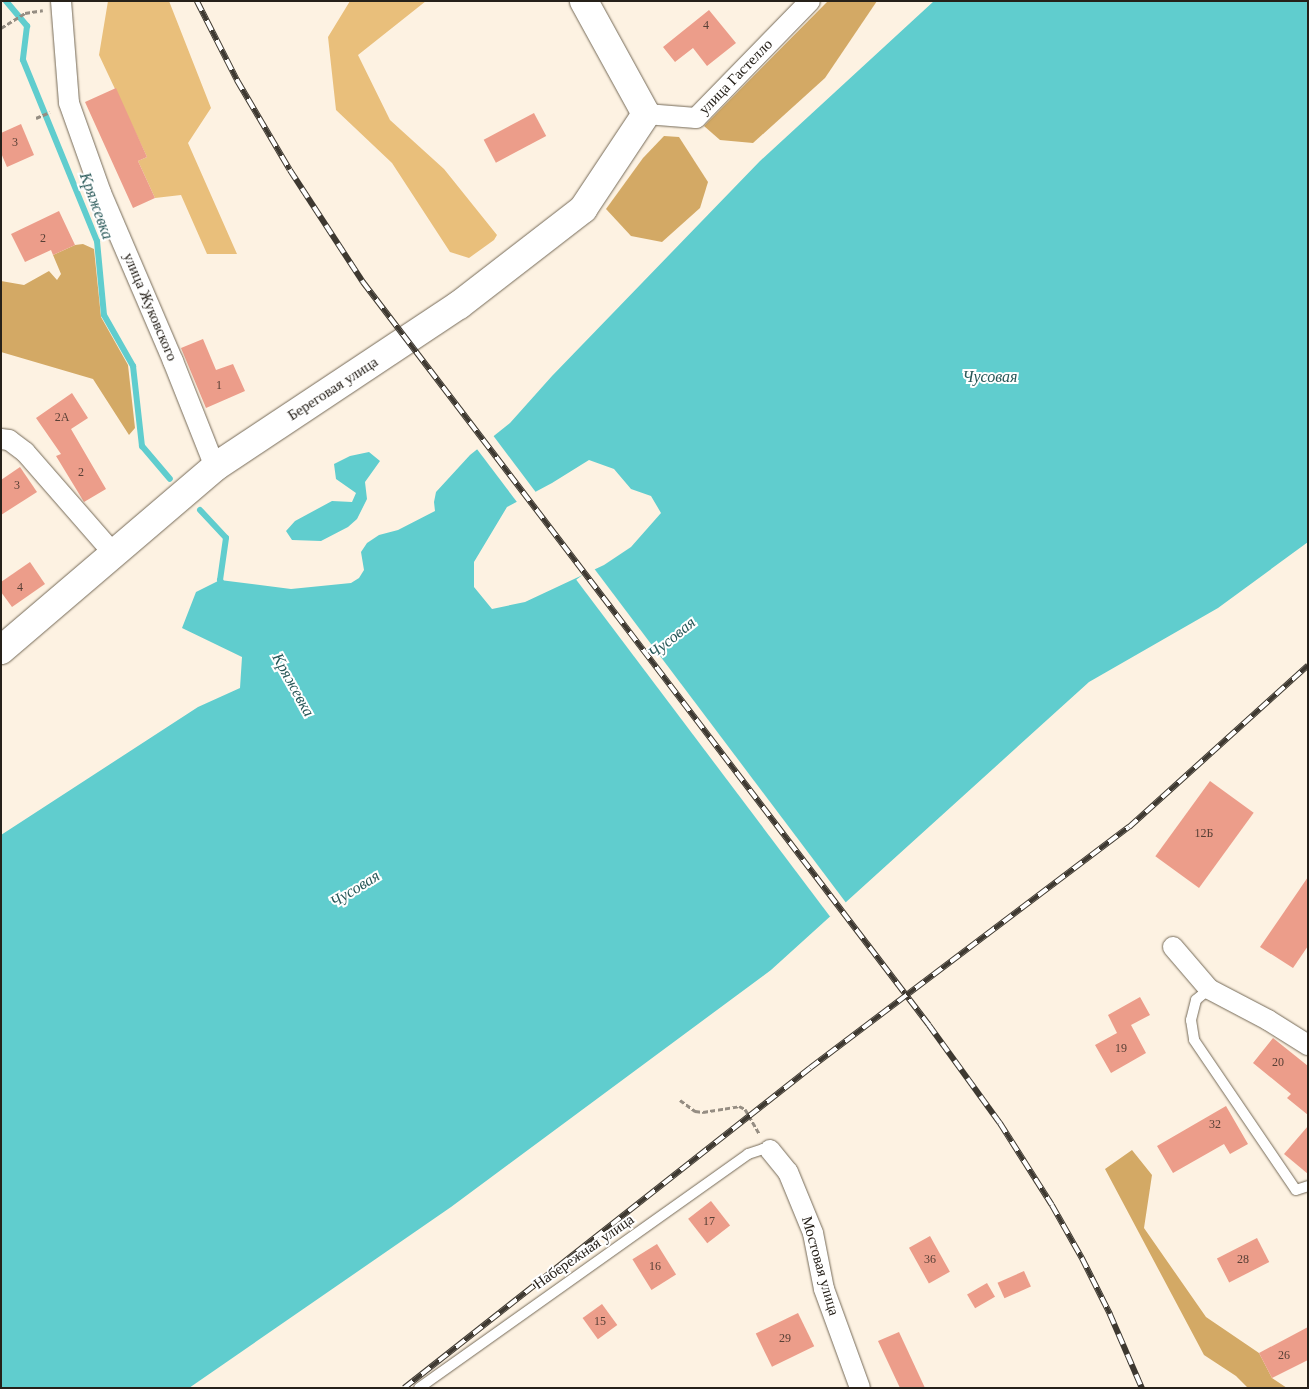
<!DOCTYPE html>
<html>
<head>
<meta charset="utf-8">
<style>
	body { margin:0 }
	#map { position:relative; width:1309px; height:1389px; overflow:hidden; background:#fdf2e2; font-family:Georgia,serif }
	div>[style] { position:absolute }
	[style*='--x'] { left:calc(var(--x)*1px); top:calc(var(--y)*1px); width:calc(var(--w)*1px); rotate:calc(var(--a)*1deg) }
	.green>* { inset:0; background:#e9bf7b }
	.forest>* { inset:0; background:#d3a965 }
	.water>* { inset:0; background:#60cdce }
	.pier>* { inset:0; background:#fdf2e2; transform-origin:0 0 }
	.stream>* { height:6px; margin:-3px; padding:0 3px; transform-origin:3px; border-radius:3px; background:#60cdce }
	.building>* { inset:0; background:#ec9d8a; transform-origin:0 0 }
	.path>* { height:3px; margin-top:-1.5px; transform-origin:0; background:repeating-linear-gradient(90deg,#958d82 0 5px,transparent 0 7.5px) }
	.roads { filter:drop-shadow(0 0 1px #756a58) drop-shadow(0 0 1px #756a58) }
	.lane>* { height:10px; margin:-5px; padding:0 5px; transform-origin:5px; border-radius:5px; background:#fff }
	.street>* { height:20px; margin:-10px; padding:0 10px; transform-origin:10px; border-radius:10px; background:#fff }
	.secondary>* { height:28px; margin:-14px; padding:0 14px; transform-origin:14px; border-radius:14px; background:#fff }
	.rail>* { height:5.5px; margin-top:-2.75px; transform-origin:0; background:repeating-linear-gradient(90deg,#fff 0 11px,#3e3931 0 22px); box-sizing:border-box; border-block:1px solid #3e3931 }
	span { translate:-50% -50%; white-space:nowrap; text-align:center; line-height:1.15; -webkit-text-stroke:4px #fff; paint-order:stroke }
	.number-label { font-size:12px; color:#584036 }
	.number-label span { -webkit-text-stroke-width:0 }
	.street-label { font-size:15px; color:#26211a }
	.water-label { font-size:16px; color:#285858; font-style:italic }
	.frame { position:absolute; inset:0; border:2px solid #26211a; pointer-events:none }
</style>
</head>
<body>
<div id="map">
	<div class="green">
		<div style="clip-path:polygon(108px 1px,169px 1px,211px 108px,188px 143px,237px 254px,207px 254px,181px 195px,155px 198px,138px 161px,147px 157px,99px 55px)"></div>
		<div style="clip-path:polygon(350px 1px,426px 1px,358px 55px,390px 120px,444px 169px,497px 235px,494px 240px,469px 258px,450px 252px,392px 163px,336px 110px,328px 37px)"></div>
	</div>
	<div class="forest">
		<div style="clip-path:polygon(828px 1px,877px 1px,825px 78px,753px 143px,720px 140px,704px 126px)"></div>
		<div style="clip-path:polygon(664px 136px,679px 137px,708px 182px,700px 208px,662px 242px,631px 236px,606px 209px,643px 158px)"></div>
		<div style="clip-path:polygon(83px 244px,94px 249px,101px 317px,128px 365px,135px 428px,129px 435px,93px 379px,1px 352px,1px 281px,24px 285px,49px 271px,57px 280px,61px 274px,53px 255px,75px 245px)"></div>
		<div style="clip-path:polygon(1132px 1150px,1152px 1175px,1144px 1228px,1206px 1317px,1259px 1353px,1272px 1378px,1287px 1388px,1248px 1388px,1236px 1376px,1204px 1355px,1105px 1169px)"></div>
	</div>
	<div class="water">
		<div style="clip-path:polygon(evenodd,934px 1px,1308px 1px,1308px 542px,1218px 608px,1089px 682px,771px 970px,451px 1207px,189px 1388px,1px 1388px,1px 835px,198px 707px,240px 688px,242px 657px,182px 628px,196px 592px,220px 580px,291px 589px,351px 583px,359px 578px,364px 570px,361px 552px,367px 543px,379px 535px,398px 530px,435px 511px,434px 502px,436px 492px,470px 455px,510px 423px,552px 376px,760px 161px,934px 1px,589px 460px,614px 469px,631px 489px,651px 496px,661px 513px,631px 547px,604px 565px,525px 602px,492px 609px,474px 587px,474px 562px,507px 507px,552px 483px,589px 460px)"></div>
		<div style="clip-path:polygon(369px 452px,380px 461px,365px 482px,367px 499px,357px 519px,348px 527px,321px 541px,292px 540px,286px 531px,295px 521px,332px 501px,352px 502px,356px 493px,336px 479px,334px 464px,350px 456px)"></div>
	</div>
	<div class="pier">
		<div style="left:492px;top:434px;width:76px;height:21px;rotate:53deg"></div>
		<div style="left:593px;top:567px;width:422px;height:21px;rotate:53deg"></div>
	</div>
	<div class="stream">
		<div style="--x:6;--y:1;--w:33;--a:50"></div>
		<div style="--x:27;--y:26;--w:34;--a:97"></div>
		<div style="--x:23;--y:60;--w:196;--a:67.8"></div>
		<div style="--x:97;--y:241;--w:74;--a:84.6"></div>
		<div style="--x:104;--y:315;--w:59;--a:60.4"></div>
		<div style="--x:133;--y:366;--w:81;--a:83.6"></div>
		<div style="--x:142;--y:446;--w:43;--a:49.7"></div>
		<div style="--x:200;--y:510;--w:38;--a:47"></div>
		<div style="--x:226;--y:538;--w:42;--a:98.1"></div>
		<div style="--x:220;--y:580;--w:8;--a:60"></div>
	</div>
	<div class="building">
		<div style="clip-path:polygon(709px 10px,736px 43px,707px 66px,693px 48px,675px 62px,663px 47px)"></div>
		<div style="clip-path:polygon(116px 88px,147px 157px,138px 161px,155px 198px,133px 208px,85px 102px)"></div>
		<div style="left:534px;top:113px;width:26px;height:57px;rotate:62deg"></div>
		<div style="clip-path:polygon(21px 124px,34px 155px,7px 167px,1px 153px,1px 133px)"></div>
		<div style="clip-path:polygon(59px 211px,75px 245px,53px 255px,51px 250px,25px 262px,11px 234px)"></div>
		<div style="clip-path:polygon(203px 339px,216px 370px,233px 364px,245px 391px,206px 408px,181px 348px)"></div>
		<div style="clip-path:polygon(72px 393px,88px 418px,71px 429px,106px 489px,84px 502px,56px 456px,61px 454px,36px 418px)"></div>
		<div style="clip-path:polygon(20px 467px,37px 492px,1px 515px,1px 480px)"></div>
		<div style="clip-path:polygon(30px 562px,45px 584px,12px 607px,1px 592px,1px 582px)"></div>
		<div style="left:1210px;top:781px;width:54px;height:93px;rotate:36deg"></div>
		<div style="clip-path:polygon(1308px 877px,1308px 946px,1293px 968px,1260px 947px)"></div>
		<div style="clip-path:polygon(1140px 997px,1150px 1015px,1131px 1025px,1146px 1053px,1111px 1073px,1095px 1045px,1117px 1033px,1108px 1015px)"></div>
		<div style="clip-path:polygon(1273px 1038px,1308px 1066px,1308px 1115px,1287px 1098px,1291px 1094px,1253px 1063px)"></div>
		<div style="clip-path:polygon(1226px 1106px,1248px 1144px,1230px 1154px,1224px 1144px,1173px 1173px,1157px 1146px)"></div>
		<div style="clip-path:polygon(1308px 1126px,1308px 1174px,1284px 1154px)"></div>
		<div style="left:711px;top:1201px;width:31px;height:29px;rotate:52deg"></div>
		<div style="left:930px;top:1236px;width:41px;height:24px;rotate:61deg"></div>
		<div style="left:1257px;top:1238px;width:27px;height:45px;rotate:63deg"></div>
		<div style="left:657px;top:1244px;width:36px;height:29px;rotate:58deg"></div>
		<div style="left:1024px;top:1271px;width:17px;height:29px;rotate:66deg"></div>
		<div style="left:987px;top:1283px;width:16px;height:23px;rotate:60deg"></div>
		<div style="left:602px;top:1304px;width:26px;height:24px;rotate:54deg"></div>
		<div style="left:798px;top:1313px;width:37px;height:47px;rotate:64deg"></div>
		<div style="clip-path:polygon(1308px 1327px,1308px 1360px,1272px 1378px,1259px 1353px)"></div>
		<div style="clip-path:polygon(899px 1332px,925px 1388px,900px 1388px,878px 1341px)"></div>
	</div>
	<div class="path">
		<div style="--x:1;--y:28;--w:28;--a:-32"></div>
		<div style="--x:25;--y:13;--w:18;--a:-9"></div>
		<div style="--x:36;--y:118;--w:15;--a:-23"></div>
		<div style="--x:680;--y:1100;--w:19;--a:36"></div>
		<div style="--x:695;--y:1111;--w:8;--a:7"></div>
		<div style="--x:703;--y:1112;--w:36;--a:-9"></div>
		<div style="--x:739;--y:1106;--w:7;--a:27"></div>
		<div style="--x:745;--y:1109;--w:28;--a:60"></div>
	</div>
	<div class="roads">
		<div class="lane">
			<div style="--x:1209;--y:989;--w:17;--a:140"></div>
			<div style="--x:1196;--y:1000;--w:21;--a:104"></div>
			<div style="--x:1191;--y:1020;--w:20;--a:81"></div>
			<div style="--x:1194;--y:1040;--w:181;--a:55.8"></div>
			<div style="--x:1296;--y:1190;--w:13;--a:-18"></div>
			<div style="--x:419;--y:1388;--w:404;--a:-35.4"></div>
			<div style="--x:748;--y:1154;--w:16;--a:-18"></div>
			<div style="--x:763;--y:1149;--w:7;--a:8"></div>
		</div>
		<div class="street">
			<div style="--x:61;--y:1;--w:102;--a:85.5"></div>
			<div style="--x:69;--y:103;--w:96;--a:70.4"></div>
			<div style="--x:101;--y:193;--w:183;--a:66.8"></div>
			<div style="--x:173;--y:361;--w:114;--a:68.4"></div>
			<div style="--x:646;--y:114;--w:50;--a:4.6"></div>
			<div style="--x:696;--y:118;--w:163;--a:-45.7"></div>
			<div style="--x:1;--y:439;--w:8;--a:7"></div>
			<div style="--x:9;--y:440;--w:20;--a:37"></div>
			<div style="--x:25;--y:452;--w:135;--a:48.9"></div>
			<div style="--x:1173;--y:947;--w:55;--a:49.4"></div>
			<div style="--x:1209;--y:989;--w:67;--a:27.7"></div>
			<div style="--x:1268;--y:1020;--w:47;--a:32"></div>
			<div style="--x:770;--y:1150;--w:28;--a:51"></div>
			<div style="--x:788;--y:1172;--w:66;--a:67.7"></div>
			<div style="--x:813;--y:1233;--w:57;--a:78.9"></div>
			<div style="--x:824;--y:1289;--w:105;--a:70"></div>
		</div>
		<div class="secondary">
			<div style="--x:1;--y:650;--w:282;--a:-40.5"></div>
			<div style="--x:215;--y:467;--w:293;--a:-33.6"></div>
			<div style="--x:459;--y:305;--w:157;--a:-37.7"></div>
			<div style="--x:583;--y:209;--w:114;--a:-56.4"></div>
			<div style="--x:646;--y:114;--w:129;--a:-118.8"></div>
		</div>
	</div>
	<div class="rail">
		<div style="--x:197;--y:1;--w:89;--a:63.1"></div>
		<div style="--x:237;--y:80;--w:104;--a:59.5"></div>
		<div style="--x:290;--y:170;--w:134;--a:56.9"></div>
		<div style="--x:363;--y:282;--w:934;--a:52.7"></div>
		<div style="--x:929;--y:1025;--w:121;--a:54.1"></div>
		<div style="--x:1000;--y:1123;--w:97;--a:57.6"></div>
		<div style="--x:1052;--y:1205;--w:61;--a:60.5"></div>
		<div style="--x:1082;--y:1258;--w:63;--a:63.4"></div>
		<div style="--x:1110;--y:1314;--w:81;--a:66.6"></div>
		<div style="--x:404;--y:1388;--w:517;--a:-38.24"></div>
		<div style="--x:810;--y:1068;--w:400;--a:-37.1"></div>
		<div style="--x:1129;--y:827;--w:241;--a:-42.1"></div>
	</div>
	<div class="number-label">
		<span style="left:706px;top:26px">4</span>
		<span style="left:15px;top:143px">3</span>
		<span style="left:43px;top:239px">2</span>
		<span style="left:219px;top:386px">1</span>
		<span style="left:62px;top:418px">2А</span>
		<span style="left:81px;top:473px">2</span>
		<span style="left:17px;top:486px">3</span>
		<span style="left:20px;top:588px">4</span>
		<span style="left:1204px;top:834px">12Б</span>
		<span style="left:1121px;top:1049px">19</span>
		<span style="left:1278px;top:1063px">20</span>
		<span style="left:1215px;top:1125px">32</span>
		<span style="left:709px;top:1222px">17</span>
		<span style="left:930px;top:1260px">36</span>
		<span style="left:1243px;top:1260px">28</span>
		<span style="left:655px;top:1267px">16</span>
		<span style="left:600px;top:1322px">15</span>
		<span style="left:785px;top:1339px">29</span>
		<span style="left:1284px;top:1356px">26</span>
	</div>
	<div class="street-label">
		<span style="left:736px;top:77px;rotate:-46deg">улица Гастелло</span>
		<span style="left:150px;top:307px;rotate:67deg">улица Жуковского</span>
		<span style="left:333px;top:389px;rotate:-33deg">Береговая улица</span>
		<span style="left:584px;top:1252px;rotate:-35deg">Набережная улица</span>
		<span style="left:820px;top:1266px;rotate:74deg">Мостовая улица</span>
	</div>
	<div class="water-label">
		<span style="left:96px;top:206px;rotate:70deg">Кряжевка</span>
		<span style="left:990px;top:377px">Чусовая</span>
		<span style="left:672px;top:638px;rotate:-39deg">Чусовая</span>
		<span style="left:293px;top:685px;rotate:61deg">Кряжевка</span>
		<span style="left:355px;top:889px;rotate:-32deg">Чусовая</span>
	</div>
	<div class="frame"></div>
</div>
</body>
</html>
